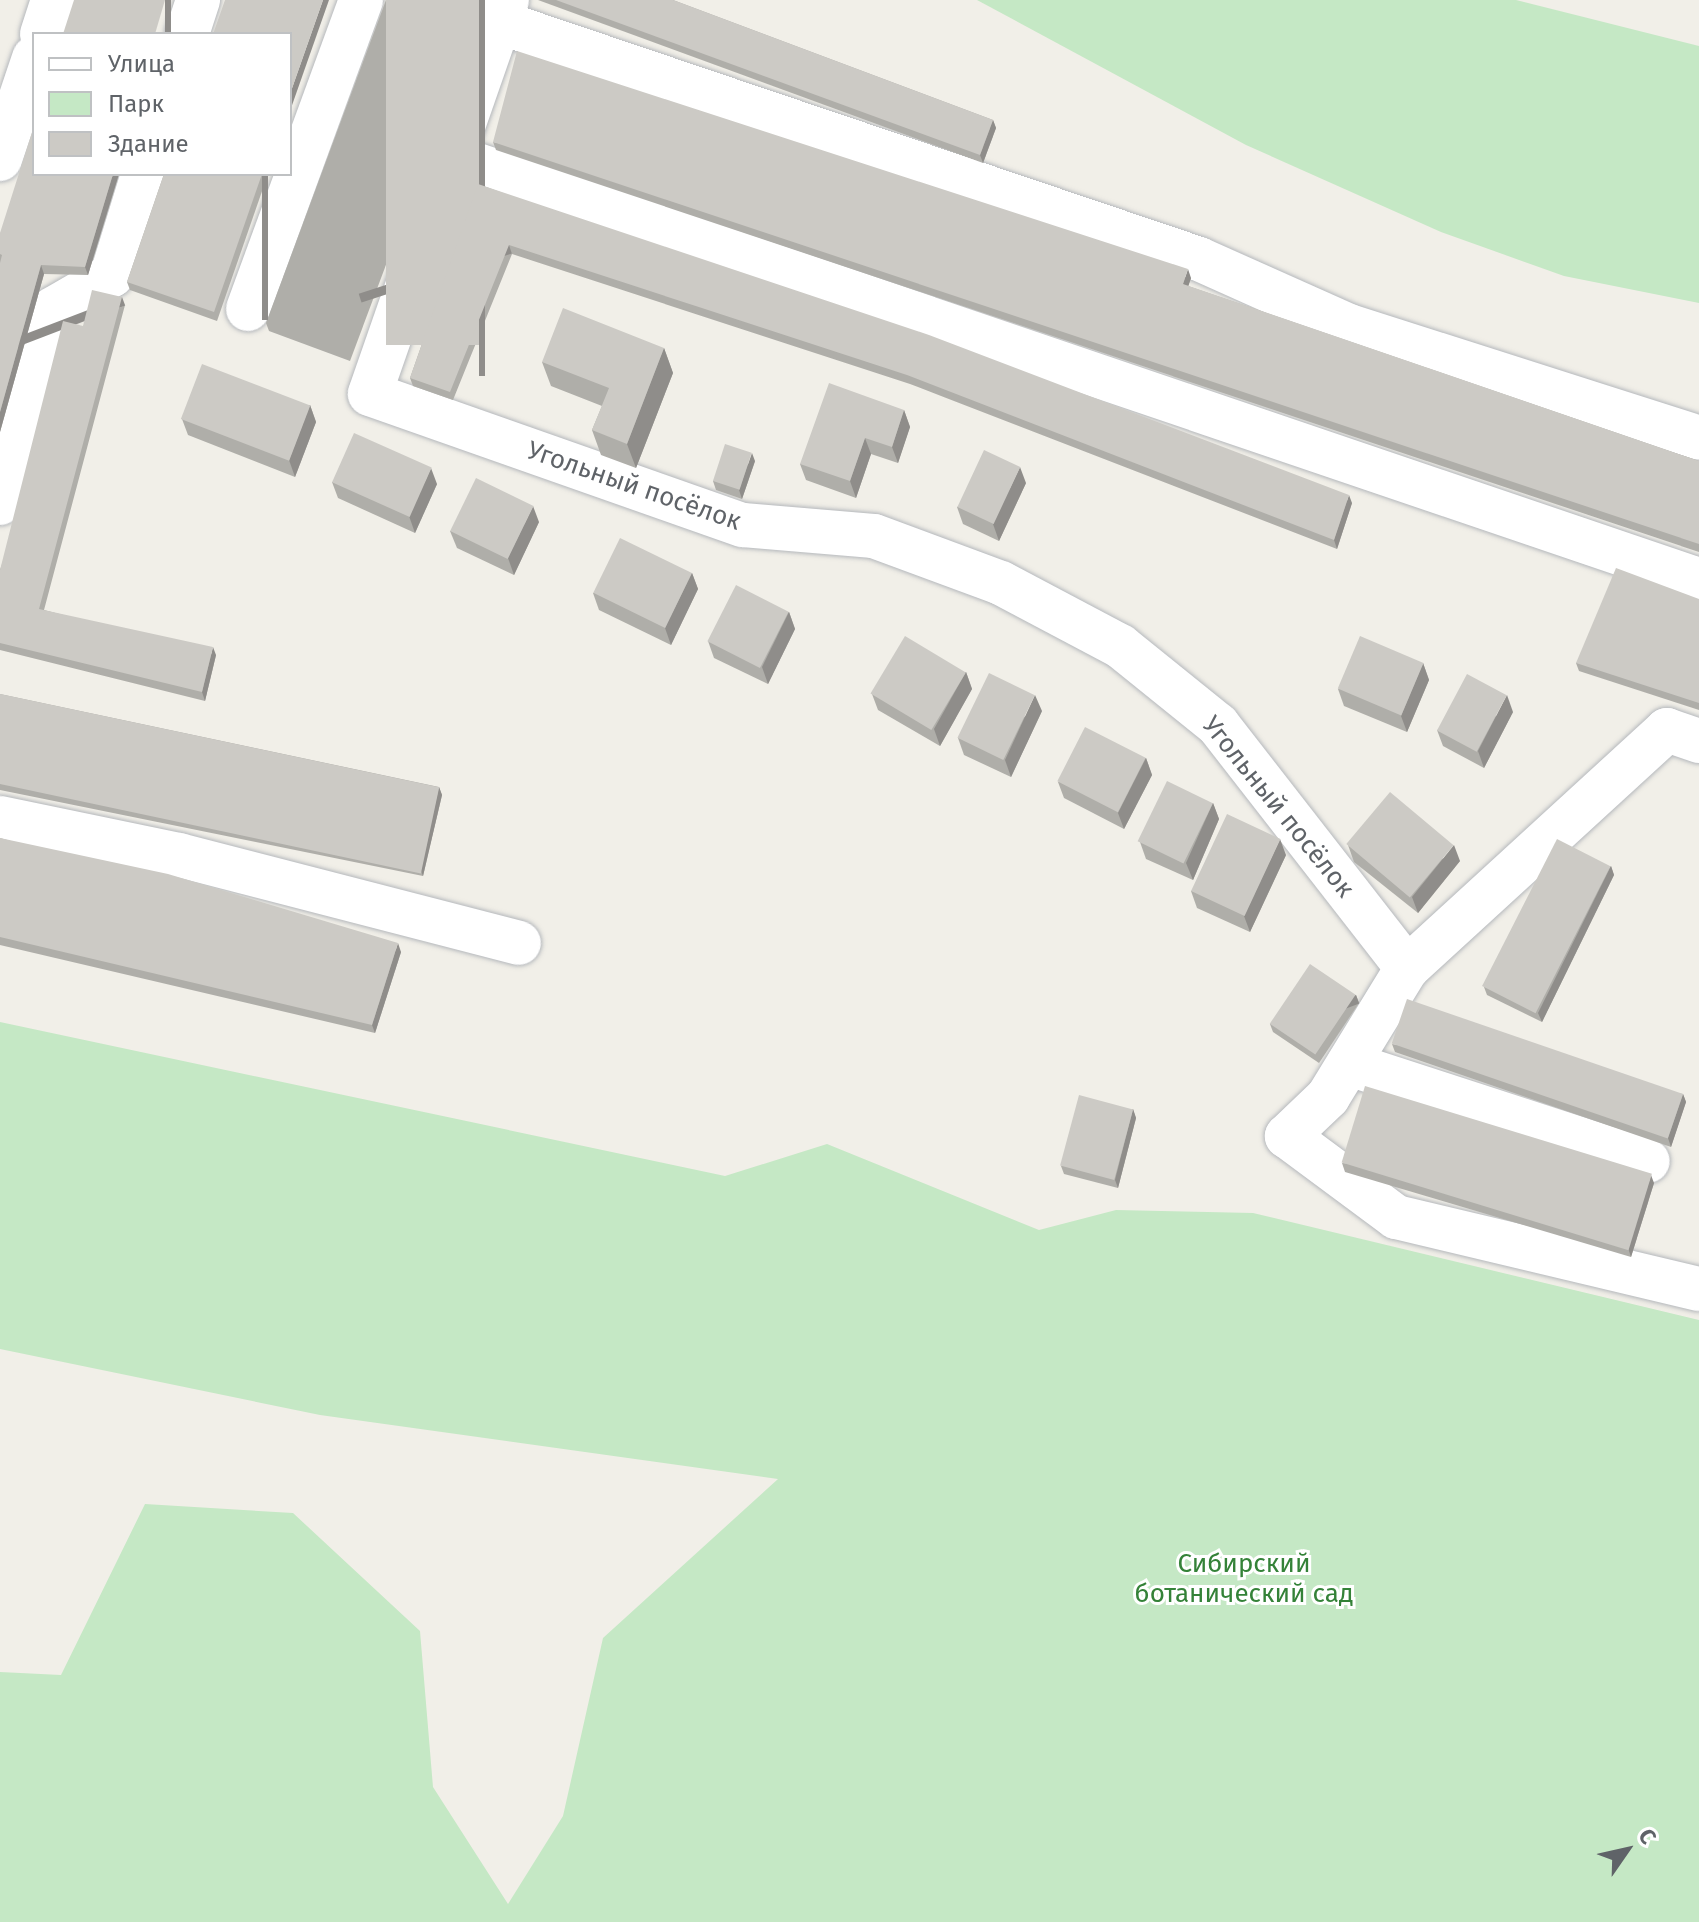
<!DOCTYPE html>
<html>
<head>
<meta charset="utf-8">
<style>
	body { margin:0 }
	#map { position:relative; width:1699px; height:1922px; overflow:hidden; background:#f1efe8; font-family:"Fira Sans",sans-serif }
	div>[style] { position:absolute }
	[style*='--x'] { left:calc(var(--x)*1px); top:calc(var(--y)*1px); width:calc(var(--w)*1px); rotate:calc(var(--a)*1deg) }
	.green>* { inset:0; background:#c5e8c5 }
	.roads { filter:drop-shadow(0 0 2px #b5b8bc) drop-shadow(0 0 2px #b5b8bc) }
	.minor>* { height:44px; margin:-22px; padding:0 22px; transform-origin:22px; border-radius:22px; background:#fff }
	.wall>* { inset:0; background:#afaea9 }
	.shaded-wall>* { inset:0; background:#8f8d8a; transform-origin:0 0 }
	.building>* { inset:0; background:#cccac5; transform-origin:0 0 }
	span { translate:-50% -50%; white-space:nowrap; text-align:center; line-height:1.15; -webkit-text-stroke:6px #fff; paint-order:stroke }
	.street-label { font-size:26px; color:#5f6368 }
	.park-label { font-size:26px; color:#348238 }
	.legend { position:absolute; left:32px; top:32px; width:260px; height:144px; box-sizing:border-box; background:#fff; border:2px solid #bfc1c3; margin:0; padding:10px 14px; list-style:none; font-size:24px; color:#5f6368 }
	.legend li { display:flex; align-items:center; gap:16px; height:40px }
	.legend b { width:40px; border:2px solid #bfc1c3 }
	.north { position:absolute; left:1587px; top:1810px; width:80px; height:80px; -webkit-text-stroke:6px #fff; paint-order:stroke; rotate:56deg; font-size:22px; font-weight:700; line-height:32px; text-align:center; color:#5f6368 }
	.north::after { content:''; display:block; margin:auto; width:28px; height:36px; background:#5f6368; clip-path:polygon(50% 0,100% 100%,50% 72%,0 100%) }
</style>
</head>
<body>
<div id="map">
	<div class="green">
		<div style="clip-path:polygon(977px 0,1516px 0,1699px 46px,1699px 303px,1564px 276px,1441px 232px,1246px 145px)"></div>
		<div style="clip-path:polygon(0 1022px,725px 1176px,827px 1144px,1039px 1230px,1116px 1210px,1253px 1213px,1699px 1320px,1699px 1922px,0 1922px,0 1672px,61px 1675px,145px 1504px,293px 1513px,420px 1631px,433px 1787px,508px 1904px,563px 1816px,603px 1638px,778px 1479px,320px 1415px,0 1349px)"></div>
	</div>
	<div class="roads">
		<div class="minor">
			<div style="--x:507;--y:0;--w:417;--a:109.2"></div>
			<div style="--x:370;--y:394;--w:395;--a:19.4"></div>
			<div style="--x:743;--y:525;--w:131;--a:4.8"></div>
			<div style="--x:874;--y:536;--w:135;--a:20.3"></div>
			<div style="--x:1001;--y:583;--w:135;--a:27.9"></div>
			<div style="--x:1120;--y:646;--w:126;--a:38.9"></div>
			<div style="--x:1218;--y:725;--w:308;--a:52.1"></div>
			<div style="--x:499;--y:22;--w:739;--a:18.7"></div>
			<div style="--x:1199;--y:259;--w:164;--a:24.1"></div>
			<div style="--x:1349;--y:326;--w:367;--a:17.7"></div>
			<div style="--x:42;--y:34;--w:36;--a:-72"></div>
			<div style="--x:187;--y:34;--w:36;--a:-72"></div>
			<div style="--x:454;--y:157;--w:1315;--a:18.77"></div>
			<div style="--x:0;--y:159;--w:107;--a:-71.4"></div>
			<div style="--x:248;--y:309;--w:329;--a:-69.9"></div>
			<div style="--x:0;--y:503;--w:201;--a:-74.7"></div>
			<div style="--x:53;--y:309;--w:68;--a:-30"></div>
			<div style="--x:112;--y:275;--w:106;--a:-72.9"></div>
			<div style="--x:1699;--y:741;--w:34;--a:-161"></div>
			<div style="--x:1667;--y:730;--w:352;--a:137.5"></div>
			<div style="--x:1407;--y:968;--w:151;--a:121.5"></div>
			<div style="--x:1328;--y:1097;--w:57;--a:136.4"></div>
			<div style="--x:1287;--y:1136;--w:136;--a:36.6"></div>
			<div style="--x:1396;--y:1217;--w:311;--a:13.4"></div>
			<div style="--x:0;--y:818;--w:183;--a:11.7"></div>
			<div style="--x:179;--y:855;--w:351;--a:14.5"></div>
			<div style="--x:1349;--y:1064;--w:314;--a:18"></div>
		</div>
	</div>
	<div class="wall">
		<div style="clip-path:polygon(386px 0,485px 0,350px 361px,269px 331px,266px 323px)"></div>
		<div style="clip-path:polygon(538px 0,673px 0,993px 120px,996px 128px,983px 163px)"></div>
		<div style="clip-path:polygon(493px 142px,1191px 278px,1188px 286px,1699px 461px,1699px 552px,496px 150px)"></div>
		<div style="clip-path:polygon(119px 174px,88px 275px,44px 274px,0 432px,0 233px)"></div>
		<div style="clip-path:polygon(164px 174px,268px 174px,217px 321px,130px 290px,127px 282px)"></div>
		<div style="clip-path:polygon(478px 184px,1352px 503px,1337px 549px,910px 384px,512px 254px,453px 400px,413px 386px,410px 378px)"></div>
		<div style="clip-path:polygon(125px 305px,44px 610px,216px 655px,205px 701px,0 650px,0 570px,83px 326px)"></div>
		<div style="clip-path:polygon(664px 348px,673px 373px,636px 468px,601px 455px,592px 430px,602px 406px,551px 386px,542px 362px)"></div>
		<div style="clip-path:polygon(310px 405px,316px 422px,295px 477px,188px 435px,182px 419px)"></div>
		<div style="clip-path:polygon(904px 410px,910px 427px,898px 463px,871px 454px,856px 498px,806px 480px,800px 464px)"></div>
		<div style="clip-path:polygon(755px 461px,742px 499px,716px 490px,713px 481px)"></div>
		<div style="clip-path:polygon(332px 482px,437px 484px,415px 533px,338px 498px)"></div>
		<div style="clip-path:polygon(1026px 483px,999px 541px,963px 524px,957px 507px)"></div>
		<div style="clip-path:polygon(539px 522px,514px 575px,457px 548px,450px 531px)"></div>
		<div style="clip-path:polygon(692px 573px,698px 589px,671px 645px,599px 610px,593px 593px)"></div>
		<div style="clip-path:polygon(1699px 599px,1699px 710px,1579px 671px,1576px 663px)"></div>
		<div style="clip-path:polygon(789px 612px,795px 629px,768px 684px,714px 658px,708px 641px)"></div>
		<div style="clip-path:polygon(1423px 663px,1429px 680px,1407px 732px,1344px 706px,1338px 689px)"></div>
		<div style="clip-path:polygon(966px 672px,972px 689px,940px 746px,878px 710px,872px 694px)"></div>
		<div style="clip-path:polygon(0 694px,439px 787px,442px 795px,423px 876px,0 790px)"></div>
		<div style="clip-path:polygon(1042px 711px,1011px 777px,964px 755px,958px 738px)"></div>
		<div style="clip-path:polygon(1513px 712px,1484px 768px,1443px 746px,1437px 730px)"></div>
		<div style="clip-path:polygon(1146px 758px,1152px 775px,1124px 829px,1064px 798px,1058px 782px)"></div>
		<div style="clip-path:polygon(1213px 803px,1219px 819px,1193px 880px,1146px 859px,1140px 842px)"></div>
		<div style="clip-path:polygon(0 838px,401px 952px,375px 1033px,0 945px)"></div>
		<div style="clip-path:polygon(1348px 845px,1460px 861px,1418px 913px,1354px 862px)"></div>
		<div style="clip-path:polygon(1286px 855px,1250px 932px,1197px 908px,1191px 891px)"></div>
		<div style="clip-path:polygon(1611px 866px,1614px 875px,1542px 1022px,1487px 995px,1484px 987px)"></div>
		<div style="clip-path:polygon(1356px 995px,1359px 1003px,1319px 1063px,1273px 1032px,1270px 1024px)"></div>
		<div style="clip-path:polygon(1392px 1044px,1683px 1094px,1686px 1102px,1671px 1147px,1395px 1052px)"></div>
		<div style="clip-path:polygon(1133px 1109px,1136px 1118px,1118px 1188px,1064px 1174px,1061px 1166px)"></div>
		<div style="clip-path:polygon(1342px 1163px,1654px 1183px,1631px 1257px,1345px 1172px)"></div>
	</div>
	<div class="shaded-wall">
		<div style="left:165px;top:0;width:6px;height:35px"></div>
		<div style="clip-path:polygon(323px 0,329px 0,290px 111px,290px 94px)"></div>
		<div style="left:479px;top:0;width:6px;height:376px"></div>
		<div style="clip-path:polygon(993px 120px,996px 128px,983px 163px,980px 155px)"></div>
		<div style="clip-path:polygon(113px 174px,119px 174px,88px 275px,85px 267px)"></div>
		<div style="left:262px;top:174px;width:6px;height:146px"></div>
		<div style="left:509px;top:245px;width:9px;height:158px;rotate:72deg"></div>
		<div style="clip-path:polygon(41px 265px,44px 274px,0 432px,0 412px)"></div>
		<div style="clip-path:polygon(1188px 269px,1191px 278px,1186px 293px,1183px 284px)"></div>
		<div style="left:122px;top:297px;width:9px;height:323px;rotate:69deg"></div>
		<div style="clip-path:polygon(664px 348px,673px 373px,636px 468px,627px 444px)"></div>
		<div style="clip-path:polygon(310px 405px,316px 422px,295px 477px,289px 460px)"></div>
		<div style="clip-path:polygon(904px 410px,910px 427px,898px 463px,892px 447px)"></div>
		<div style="clip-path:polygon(865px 438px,871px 454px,856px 498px,850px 481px)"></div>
		<div style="clip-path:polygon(752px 453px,755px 461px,742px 499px,739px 490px)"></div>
		<div style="clip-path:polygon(1020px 467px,1026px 483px,999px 541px,993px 524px)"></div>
		<div style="clip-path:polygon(431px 468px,437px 484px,415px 533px,409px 516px)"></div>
		<div style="clip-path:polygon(1349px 495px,1352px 503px,1337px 549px,1334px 540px)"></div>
		<div style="clip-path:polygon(533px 506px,539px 522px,514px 575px,508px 558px)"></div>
		<div style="clip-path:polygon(692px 573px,698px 589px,671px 645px,665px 628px)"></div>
		<div style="clip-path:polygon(789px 612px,795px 629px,768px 684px,762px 667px)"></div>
		<div style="clip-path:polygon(213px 647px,216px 655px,205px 701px,202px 692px)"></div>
		<div style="clip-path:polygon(1423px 663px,1429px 680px,1407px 732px,1401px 716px)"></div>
		<div style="clip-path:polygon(966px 672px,972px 689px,940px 746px,934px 729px)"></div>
		<div style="clip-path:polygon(1035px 695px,1042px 711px,1011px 777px,1005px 760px)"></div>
		<div style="clip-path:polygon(1507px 695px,1513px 712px,1484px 768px,1478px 751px)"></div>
		<div style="clip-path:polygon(1146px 758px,1152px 775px,1124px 829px,1118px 813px)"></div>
		<div style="clip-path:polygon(439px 787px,442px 795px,423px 876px,420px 868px)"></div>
		<div style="clip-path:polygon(1213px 803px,1219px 819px,1193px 880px,1186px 863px)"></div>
		<div style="clip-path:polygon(1280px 839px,1286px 855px,1250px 932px,1244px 916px)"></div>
		<div style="clip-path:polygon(1454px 845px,1460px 861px,1418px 913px,1412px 897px)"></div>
		<div style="clip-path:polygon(1611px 866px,1614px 875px,1542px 1022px,1538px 1013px)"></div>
		<div style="clip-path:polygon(398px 943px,401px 952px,375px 1033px,372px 1025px)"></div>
		<div style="left:1356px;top:995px;width:9px;height:72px;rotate:69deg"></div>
		<div style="clip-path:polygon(1683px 1094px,1686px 1102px,1671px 1147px,1668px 1138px)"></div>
		<div style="clip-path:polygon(1133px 1109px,1136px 1118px,1118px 1188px,1115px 1180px)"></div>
		<div style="clip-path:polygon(1651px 1175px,1654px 1183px,1631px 1257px,1628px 1248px)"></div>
	</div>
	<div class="building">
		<div style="clip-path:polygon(74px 0,165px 0,155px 34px,63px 34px)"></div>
		<div style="clip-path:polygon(225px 0,323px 0,290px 94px,290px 34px,213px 34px)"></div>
		<div style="left:386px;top:0;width:93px;height:345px"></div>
		<div style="clip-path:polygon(556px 0,673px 0,993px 120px,980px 155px)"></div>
		<div style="clip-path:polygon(517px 51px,1188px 269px,1183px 284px,1699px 461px,1699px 544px,493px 142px)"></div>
		<div style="clip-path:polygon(34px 126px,34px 174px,113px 174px,85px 267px,41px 265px,0 412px,0 263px,2px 255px,0 254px,0 233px)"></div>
		<div style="clip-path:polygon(164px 174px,262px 174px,214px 312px,127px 282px)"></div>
		<div style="clip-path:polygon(478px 184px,929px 335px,1349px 495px,1334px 540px,907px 375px,509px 245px,450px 392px,410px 378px)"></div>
		<div style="clip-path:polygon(92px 290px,122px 297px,39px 609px,213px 647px,202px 692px,0 643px,0 570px,63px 321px,83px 326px)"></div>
		<div style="clip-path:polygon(563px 308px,664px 348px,627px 444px,592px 430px,609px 388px,542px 362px)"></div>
		<div style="left:202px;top:364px;width:116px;height:59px;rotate:21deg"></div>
		<div style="clip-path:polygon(829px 383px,904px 410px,892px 447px,865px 438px,850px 481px,800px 464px)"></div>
		<div style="left:354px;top:433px;width:85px;height:54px;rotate:24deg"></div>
		<div style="left:725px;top:444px;width:28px;height:39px;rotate:18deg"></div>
		<div style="left:984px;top:450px;width:40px;height:63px;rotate:25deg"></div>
		<div style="left:476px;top:478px;width:64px;height:59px;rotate:26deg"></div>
		<div style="left:620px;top:538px;width:80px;height:61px;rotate:26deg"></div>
		<div style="clip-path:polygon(1616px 568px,1699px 599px,1699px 703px,1576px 663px)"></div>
		<div style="left:736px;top:585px;width:59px;height:63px;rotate:27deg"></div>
		<div style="left:905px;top:636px;width:71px;height:67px;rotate:31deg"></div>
		<div style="left:1360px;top:636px;width:69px;height:57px;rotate:23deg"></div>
		<div style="left:989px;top:673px;width:51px;height:72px;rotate:26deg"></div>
		<div style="left:1467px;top:674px;width:45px;height:64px;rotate:28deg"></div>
		<div style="left:0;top:694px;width:449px;height:88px;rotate:12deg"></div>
		<div style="left:1085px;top:727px;width:68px;height:61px;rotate:27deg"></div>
		<div style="left:1167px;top:781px;width:51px;height:67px;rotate:26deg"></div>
		<div style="left:1390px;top:792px;width:83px;height:68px;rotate:40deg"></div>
		<div style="left:1227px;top:814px;width:59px;height:85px;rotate:25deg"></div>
		<div style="clip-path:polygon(0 838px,168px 874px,398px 943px,372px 1025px,0 937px)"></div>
		<div style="left:1557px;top:839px;width:60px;height:165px;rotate:27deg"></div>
		<div style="left:1310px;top:964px;width:55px;height:72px;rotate:34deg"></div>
		<div style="left:1407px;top:999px;width:292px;height:47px;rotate:19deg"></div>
		<div style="left:1365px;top:1086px;width:300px;height:80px;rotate:17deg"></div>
		<div style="left:1079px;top:1095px;width:56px;height:73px;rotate:15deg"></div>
	</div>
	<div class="street-label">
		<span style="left:634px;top:486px;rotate:19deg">Угольный посёлок</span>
		<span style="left:1278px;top:807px;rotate:51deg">Угольный посёлок</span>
	</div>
	<div class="park-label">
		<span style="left:1244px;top:1579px">Сибирский<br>ботанический сад</span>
	</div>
	<ul class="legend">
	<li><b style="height:10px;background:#fff"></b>Улица</li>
	<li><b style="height:22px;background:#c5e8c5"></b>Парк</li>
	<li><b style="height:22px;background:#cccac5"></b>Здание</li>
	</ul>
	<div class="north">С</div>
</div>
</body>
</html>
